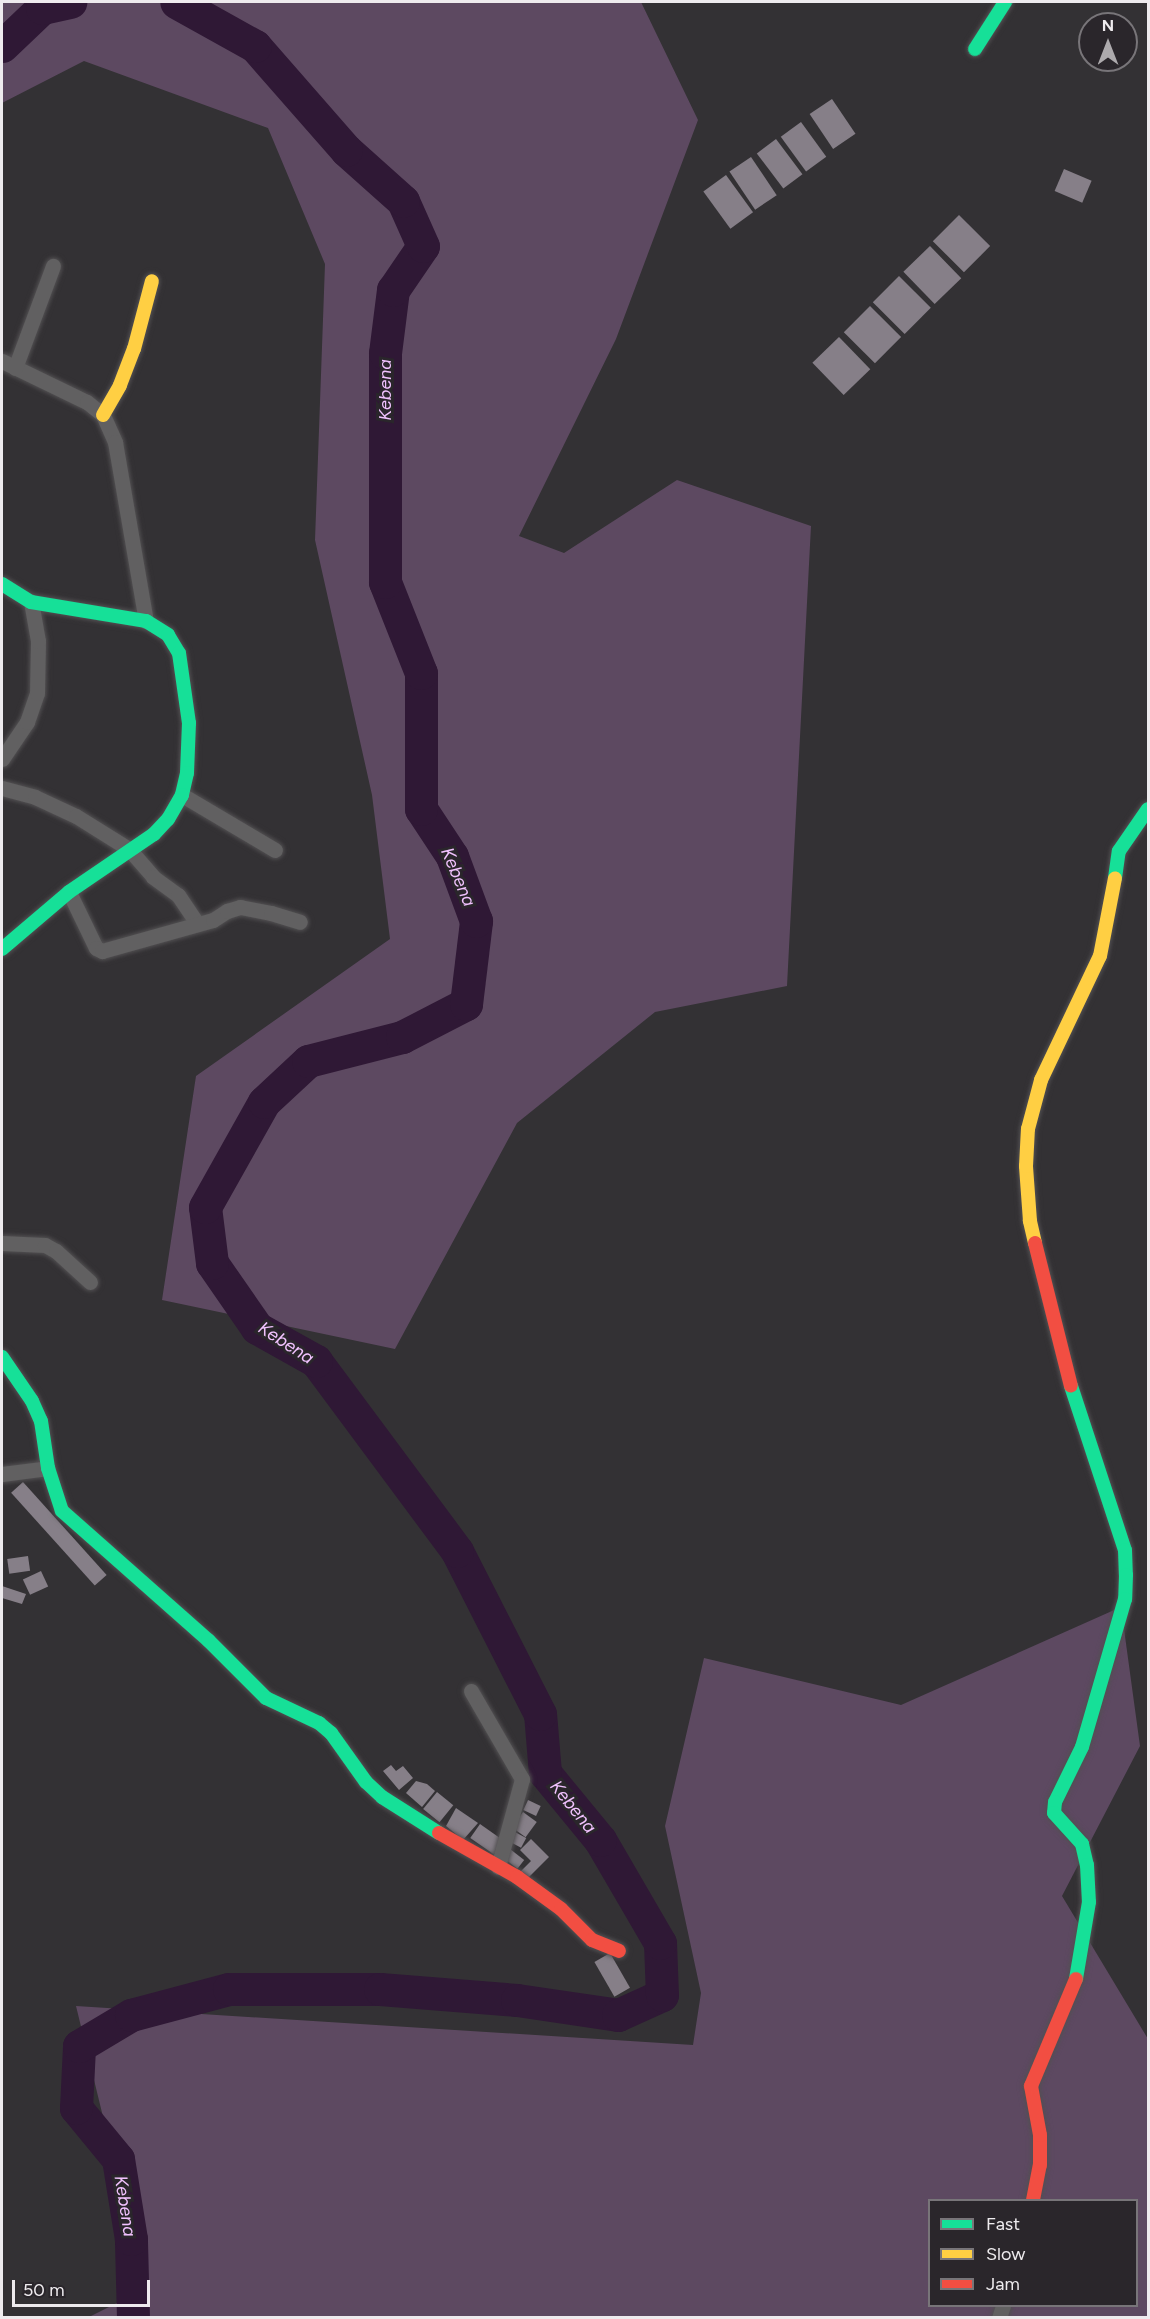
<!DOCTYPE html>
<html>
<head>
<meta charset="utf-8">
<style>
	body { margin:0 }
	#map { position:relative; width:1150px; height:2319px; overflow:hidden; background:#333134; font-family:Figtree,sans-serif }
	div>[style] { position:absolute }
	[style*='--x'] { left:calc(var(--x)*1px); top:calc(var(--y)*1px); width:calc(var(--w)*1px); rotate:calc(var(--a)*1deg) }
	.green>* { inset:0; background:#5d4961 }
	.river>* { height:33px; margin:-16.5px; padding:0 16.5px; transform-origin:16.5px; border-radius:16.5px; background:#2f1835 }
	.building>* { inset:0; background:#867f88; transform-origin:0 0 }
	.roads { filter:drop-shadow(0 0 2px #525052) drop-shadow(0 0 2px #525052) }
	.street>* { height:15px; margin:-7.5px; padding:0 7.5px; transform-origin:7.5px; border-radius:7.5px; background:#616061 }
	.fast>* { height:14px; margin:-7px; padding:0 7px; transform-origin:7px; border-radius:7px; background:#16e098 }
	.slow>* { height:14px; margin:-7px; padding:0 7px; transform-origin:7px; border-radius:7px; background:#ffcf43 }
	.jam>* { height:14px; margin:-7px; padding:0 7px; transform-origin:7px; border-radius:7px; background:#f24e42 }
	span { translate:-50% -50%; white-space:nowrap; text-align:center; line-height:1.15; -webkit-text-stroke:6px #2a262b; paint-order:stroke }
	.water-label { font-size:18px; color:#f1c2fe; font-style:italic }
	.frame { position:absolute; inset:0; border:3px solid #eeebee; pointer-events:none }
	.legend { position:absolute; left:928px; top:2199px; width:210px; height:108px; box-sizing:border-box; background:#2a262b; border:2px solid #787579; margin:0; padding:8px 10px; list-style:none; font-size:18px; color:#eeebee }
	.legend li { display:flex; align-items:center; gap:12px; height:30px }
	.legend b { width:30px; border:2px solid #787579 }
	.north { position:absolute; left:1078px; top:12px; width:60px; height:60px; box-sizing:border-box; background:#2a262b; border:2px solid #787579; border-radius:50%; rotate:0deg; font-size:16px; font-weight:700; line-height:24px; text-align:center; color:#eeebee }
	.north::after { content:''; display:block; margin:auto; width:21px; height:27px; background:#adaaad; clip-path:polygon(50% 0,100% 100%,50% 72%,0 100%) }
	.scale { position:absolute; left:12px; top:2280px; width:138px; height:27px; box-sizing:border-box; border:3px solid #eeebee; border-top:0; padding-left:8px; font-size:18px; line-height:21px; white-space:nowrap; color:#eeebee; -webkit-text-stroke:4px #2a262b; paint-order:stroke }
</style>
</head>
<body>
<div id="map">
	<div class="green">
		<div style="clip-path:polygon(2px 2px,641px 2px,698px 120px,616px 339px,519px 536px,564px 553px,677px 480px,811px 526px,787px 986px,655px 1012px,517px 1123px,395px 1349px,162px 1300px,196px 1076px,390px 939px,372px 795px,315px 540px,325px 264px,268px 128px,84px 61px,2px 103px)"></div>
		<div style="clip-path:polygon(evenodd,1121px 1607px,1140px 1746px,1062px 1896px,1148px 2039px,1148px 2317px,89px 2317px,145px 2289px,76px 2006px,693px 2045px,701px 1993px,665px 1826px,704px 1658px,901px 1705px,1121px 1607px,930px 2200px,1136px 2200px,1136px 2306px,930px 2306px,930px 2200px)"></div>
	</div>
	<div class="river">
		<div style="--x:2;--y:46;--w:55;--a:-43.5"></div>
		<div style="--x:42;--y:8;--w:29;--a:-12"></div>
		<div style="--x:133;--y:2318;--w:79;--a:-91.5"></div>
		<div style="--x:131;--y:2239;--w:81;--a:-99.2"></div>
		<div style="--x:118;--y:2159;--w:66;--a:-129.5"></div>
		<div style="--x:76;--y:2108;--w:62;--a:-87.2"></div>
		<div style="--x:79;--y:2046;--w:61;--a:-30.8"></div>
		<div style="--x:131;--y:2015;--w:101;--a:-14.9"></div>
		<div style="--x:229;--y:1989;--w:151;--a:0"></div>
		<div style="--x:380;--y:1989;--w:137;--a:4.6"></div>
		<div style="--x:517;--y:2000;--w:102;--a:8.4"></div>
		<div style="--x:618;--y:2015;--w:48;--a:-24.4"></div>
		<div style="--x:662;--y:1995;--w:52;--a:-92.2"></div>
		<div style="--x:660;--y:1943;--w:119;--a:-120.2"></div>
		<div style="--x:600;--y:1840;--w:87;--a:-129.4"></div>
		<div style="--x:545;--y:1773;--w:59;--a:-94.8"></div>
		<div style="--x:540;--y:1714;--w:183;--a:-117"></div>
		<div style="--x:457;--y:1551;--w:237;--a:-126.6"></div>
		<div style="--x:316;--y:1361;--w:68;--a:-150.8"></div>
		<div style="--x:257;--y:1328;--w:79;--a:-124.7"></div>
		<div style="--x:212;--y:1263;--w:56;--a:-97.1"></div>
		<div style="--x:205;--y:1207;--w:120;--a:-60.7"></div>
		<div style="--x:264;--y:1102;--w:60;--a:-43"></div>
		<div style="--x:308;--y:1061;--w:97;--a:-14.3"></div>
		<div style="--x:402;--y:1037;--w:72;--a:-27.3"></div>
		<div style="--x:466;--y:1004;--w:84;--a:-83.1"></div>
		<div style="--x:476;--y:921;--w:69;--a:-110.3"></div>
		<div style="--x:452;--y:856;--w:56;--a:-123.4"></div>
		<div style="--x:421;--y:809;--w:136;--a:-90"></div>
		<div style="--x:421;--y:673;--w:98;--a:-111.6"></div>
		<div style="--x:385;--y:582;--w:229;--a:-90"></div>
		<div style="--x:385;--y:353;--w:64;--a:-82.8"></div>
		<div style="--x:393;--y:290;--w:53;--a:-55.7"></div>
		<div style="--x:423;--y:246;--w:49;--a:-114"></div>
		<div style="--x:403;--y:201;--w:76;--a:-138.2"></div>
		<div style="--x:346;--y:150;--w:138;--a:-131.2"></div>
		<div style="--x:255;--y:46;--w:90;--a:-150.9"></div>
	</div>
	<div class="building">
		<div style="left:832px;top:99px;width:42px;height:27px;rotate:56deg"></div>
		<div style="left:801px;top:122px;width:43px;height:25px;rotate:54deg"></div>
		<div style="left:776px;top:139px;width:44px;height:24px;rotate:53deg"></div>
		<div style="left:751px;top:157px;width:46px;height:26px;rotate:56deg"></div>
		<div style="left:1064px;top:169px;width:30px;height:24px;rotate:23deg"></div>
		<div style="left:726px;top:175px;width:46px;height:28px;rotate:54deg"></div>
		<div style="left:959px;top:215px;width:44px;height:37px;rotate:45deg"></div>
		<div style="left:930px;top:246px;width:45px;height:37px;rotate:46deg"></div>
		<div style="left:899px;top:276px;width:45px;height:37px;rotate:45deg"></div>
		<div style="left:870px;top:306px;width:44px;height:37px;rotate:45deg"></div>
		<div style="left:839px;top:337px;width:45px;height:37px;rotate:46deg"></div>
		<div style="left:23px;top:1482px;width:125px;height:16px;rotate:48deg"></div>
		<div style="left:28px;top:1556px;width:15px;height:21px;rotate:82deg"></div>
		<div style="left:41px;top:1571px;width:17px;height:20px;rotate:65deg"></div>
		<div style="clip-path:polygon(2px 1586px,26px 1594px,22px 1604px,2px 1598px)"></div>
		<div style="clip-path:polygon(391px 1765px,396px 1771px,403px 1766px,413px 1778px,399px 1790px,383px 1771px)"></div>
		<div style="clip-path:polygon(416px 1781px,427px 1784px,435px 1791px,422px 1807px,406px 1793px)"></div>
		<div style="left:437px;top:1792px;width:21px;height:22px;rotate:39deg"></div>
		<div style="left:528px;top:1800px;width:14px;height:11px;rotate:25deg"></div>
		<div style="clip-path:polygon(456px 1808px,478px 1823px,463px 1840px,446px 1826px)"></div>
		<div style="left:523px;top:1812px;width:17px;height:19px;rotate:36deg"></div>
		<div style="left:480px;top:1824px;width:29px;height:17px;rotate:35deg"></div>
		<div style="left:513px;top:1831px;width:15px;height:11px;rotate:28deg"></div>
		<div style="clip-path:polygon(531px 1839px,549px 1857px,526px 1880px,519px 1873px,531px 1861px,520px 1850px)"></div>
		<div style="left:510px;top:1849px;width:18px;height:11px;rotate:38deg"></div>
		<div style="left:610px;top:1953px;width:40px;height:18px;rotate:60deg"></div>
	</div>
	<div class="roads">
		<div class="street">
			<div style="--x:2;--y:361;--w:94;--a:25.8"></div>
			<div style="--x:87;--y:402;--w:21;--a:39"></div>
			<div style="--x:103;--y:415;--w:30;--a:66"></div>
			<div style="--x:115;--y:442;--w:182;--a:80.2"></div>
			<div style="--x:15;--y:368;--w:109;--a:-69.6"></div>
			<div style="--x:2;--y:759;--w:45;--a:-56"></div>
			<div style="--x:27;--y:722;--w:31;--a:-71"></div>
			<div style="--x:37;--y:693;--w:52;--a:-88.9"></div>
			<div style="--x:38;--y:641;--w:40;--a:-100"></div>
			<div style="--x:2;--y:788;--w:34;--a:15"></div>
			<div style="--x:35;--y:797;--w:45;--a:24.9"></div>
			<div style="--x:76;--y:816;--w:62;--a:31.9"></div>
			<div style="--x:129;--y:849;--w:37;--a:49"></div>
			<div style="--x:153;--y:877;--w:31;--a:36"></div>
			<div style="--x:178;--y:895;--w:34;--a:56"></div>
			<div style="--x:182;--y:795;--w:108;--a:30.6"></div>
			<div style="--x:69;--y:892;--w:62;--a:64.3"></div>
			<div style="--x:96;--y:948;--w:7;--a:27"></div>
			<div style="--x:102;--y:951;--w:115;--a:-15.6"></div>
			<div style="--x:213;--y:920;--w:17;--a:-33"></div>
			<div style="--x:227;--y:911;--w:14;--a:-17"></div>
			<div style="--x:240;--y:907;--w:32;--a:11"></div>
			<div style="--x:271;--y:913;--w:30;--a:17"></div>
			<div style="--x:2;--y:1243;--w:43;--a:2.7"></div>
			<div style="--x:45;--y:1245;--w:13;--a:29"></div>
			<div style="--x:56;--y:1251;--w:46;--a:42.4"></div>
			<div style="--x:2;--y:1474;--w:46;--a:-7.4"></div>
			<div style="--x:471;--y:1691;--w:102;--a:59.9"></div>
			<div style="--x:522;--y:1779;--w:91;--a:105.3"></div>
			<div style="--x:999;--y:2318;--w:13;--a:-72"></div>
		</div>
		<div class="fast">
			<div style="--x:975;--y:49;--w:56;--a:-57.4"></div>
			<div style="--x:2;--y:584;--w:34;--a:32"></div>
			<div style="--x:31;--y:602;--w:117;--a:9.4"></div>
			<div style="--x:146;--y:621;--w:26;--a:32"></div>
			<div style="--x:168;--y:635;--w:21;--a:59"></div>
			<div style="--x:179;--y:653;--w:71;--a:81.9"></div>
			<div style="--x:189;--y:723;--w:50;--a:92.3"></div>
			<div style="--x:187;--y:773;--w:23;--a:103"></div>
			<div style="--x:182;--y:795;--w:28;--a:120"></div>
			<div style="--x:168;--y:819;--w:21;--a:133"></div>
			<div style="--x:154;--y:834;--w:103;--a:145.7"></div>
			<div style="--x:69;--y:892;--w:88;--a:139.6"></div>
			<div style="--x:1115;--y:878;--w:27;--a:-82"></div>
			<div style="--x:1119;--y:851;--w:51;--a:-55.4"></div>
			<div style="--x:2;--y:1357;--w:53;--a:55.7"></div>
			<div style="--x:32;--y:1401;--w:22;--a:66"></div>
			<div style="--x:41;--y:1421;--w:48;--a:81.5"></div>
			<div style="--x:48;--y:1468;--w:45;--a:72"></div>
			<div style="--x:62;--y:1511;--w:195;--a:41.5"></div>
			<div style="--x:208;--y:1640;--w:82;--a:45"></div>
			<div style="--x:266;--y:1698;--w:59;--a:25.3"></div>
			<div style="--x:319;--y:1723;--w:16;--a:40"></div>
			<div style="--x:331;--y:1733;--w:60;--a:54.5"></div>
			<div style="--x:366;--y:1782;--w:22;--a:43"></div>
			<div style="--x:382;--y:1797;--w:67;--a:32.3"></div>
			<div style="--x:1071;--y:1386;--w:173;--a:71.8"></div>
			<div style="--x:1125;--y:1550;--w:25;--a:88"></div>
			<div style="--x:1126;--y:1575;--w:24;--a:92"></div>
			<div style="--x:1125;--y:1599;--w:154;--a:106.2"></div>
			<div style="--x:1082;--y:1747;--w:61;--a:116.1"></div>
			<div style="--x:1055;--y:1802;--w:11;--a:95"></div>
			<div style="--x:1054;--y:1813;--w:42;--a:47.9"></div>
			<div style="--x:1082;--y:1844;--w:22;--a:77"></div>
			<div style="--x:1087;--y:1865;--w:37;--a:87"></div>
			<div style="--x:1089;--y:1902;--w:78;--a:99.6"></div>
		</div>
		<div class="slow">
			<div style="--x:103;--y:415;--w:34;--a:-60"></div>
			<div style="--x:120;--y:385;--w:39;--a:-69"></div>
			<div style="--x:134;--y:349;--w:70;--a:-75.2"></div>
			<div style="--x:1035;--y:1243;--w:23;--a:-103"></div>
			<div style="--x:1030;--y:1221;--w:55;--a:-94.2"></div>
			<div style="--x:1026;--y:1166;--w:37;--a:-87"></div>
			<div style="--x:1028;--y:1129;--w:51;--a:-75.1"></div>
			<div style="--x:1041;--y:1080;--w:137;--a:-64.6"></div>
			<div style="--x:1100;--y:956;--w:79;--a:-79.1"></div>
		</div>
		<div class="jam">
			<div style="--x:1035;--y:1243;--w:147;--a:75.9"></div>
			<div style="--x:439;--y:1833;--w:90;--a:29.4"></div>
			<div style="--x:517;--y:1877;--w:54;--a:36"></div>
			<div style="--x:561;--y:1909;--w:44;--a:45"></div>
			<div style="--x:592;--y:1940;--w:29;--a:22"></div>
			<div style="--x:1033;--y:2200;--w:36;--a:-79"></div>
			<div style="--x:1040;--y:2165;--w:30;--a:-90"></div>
			<div style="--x:1040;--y:2135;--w:50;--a:-100.4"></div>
			<div style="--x:1031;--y:2086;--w:116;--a:-67.2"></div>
		</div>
	</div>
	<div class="water-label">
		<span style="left:385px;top:390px;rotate:-90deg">Kebena</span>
		<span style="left:458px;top:877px;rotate:67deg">Kebena</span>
		<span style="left:286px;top:1343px;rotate:33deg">Kebena</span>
		<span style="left:573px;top:1807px;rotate:51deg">Kebena</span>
		<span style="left:125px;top:2206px;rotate:81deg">Kebena</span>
	</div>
	<div class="frame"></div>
	<ul class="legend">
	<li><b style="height:8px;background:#16e098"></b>Fast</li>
	<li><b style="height:8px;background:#ffcf43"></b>Slow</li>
	<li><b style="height:8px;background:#f24e42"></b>Jam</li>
	</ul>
	<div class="north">N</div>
	<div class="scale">50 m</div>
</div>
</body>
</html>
